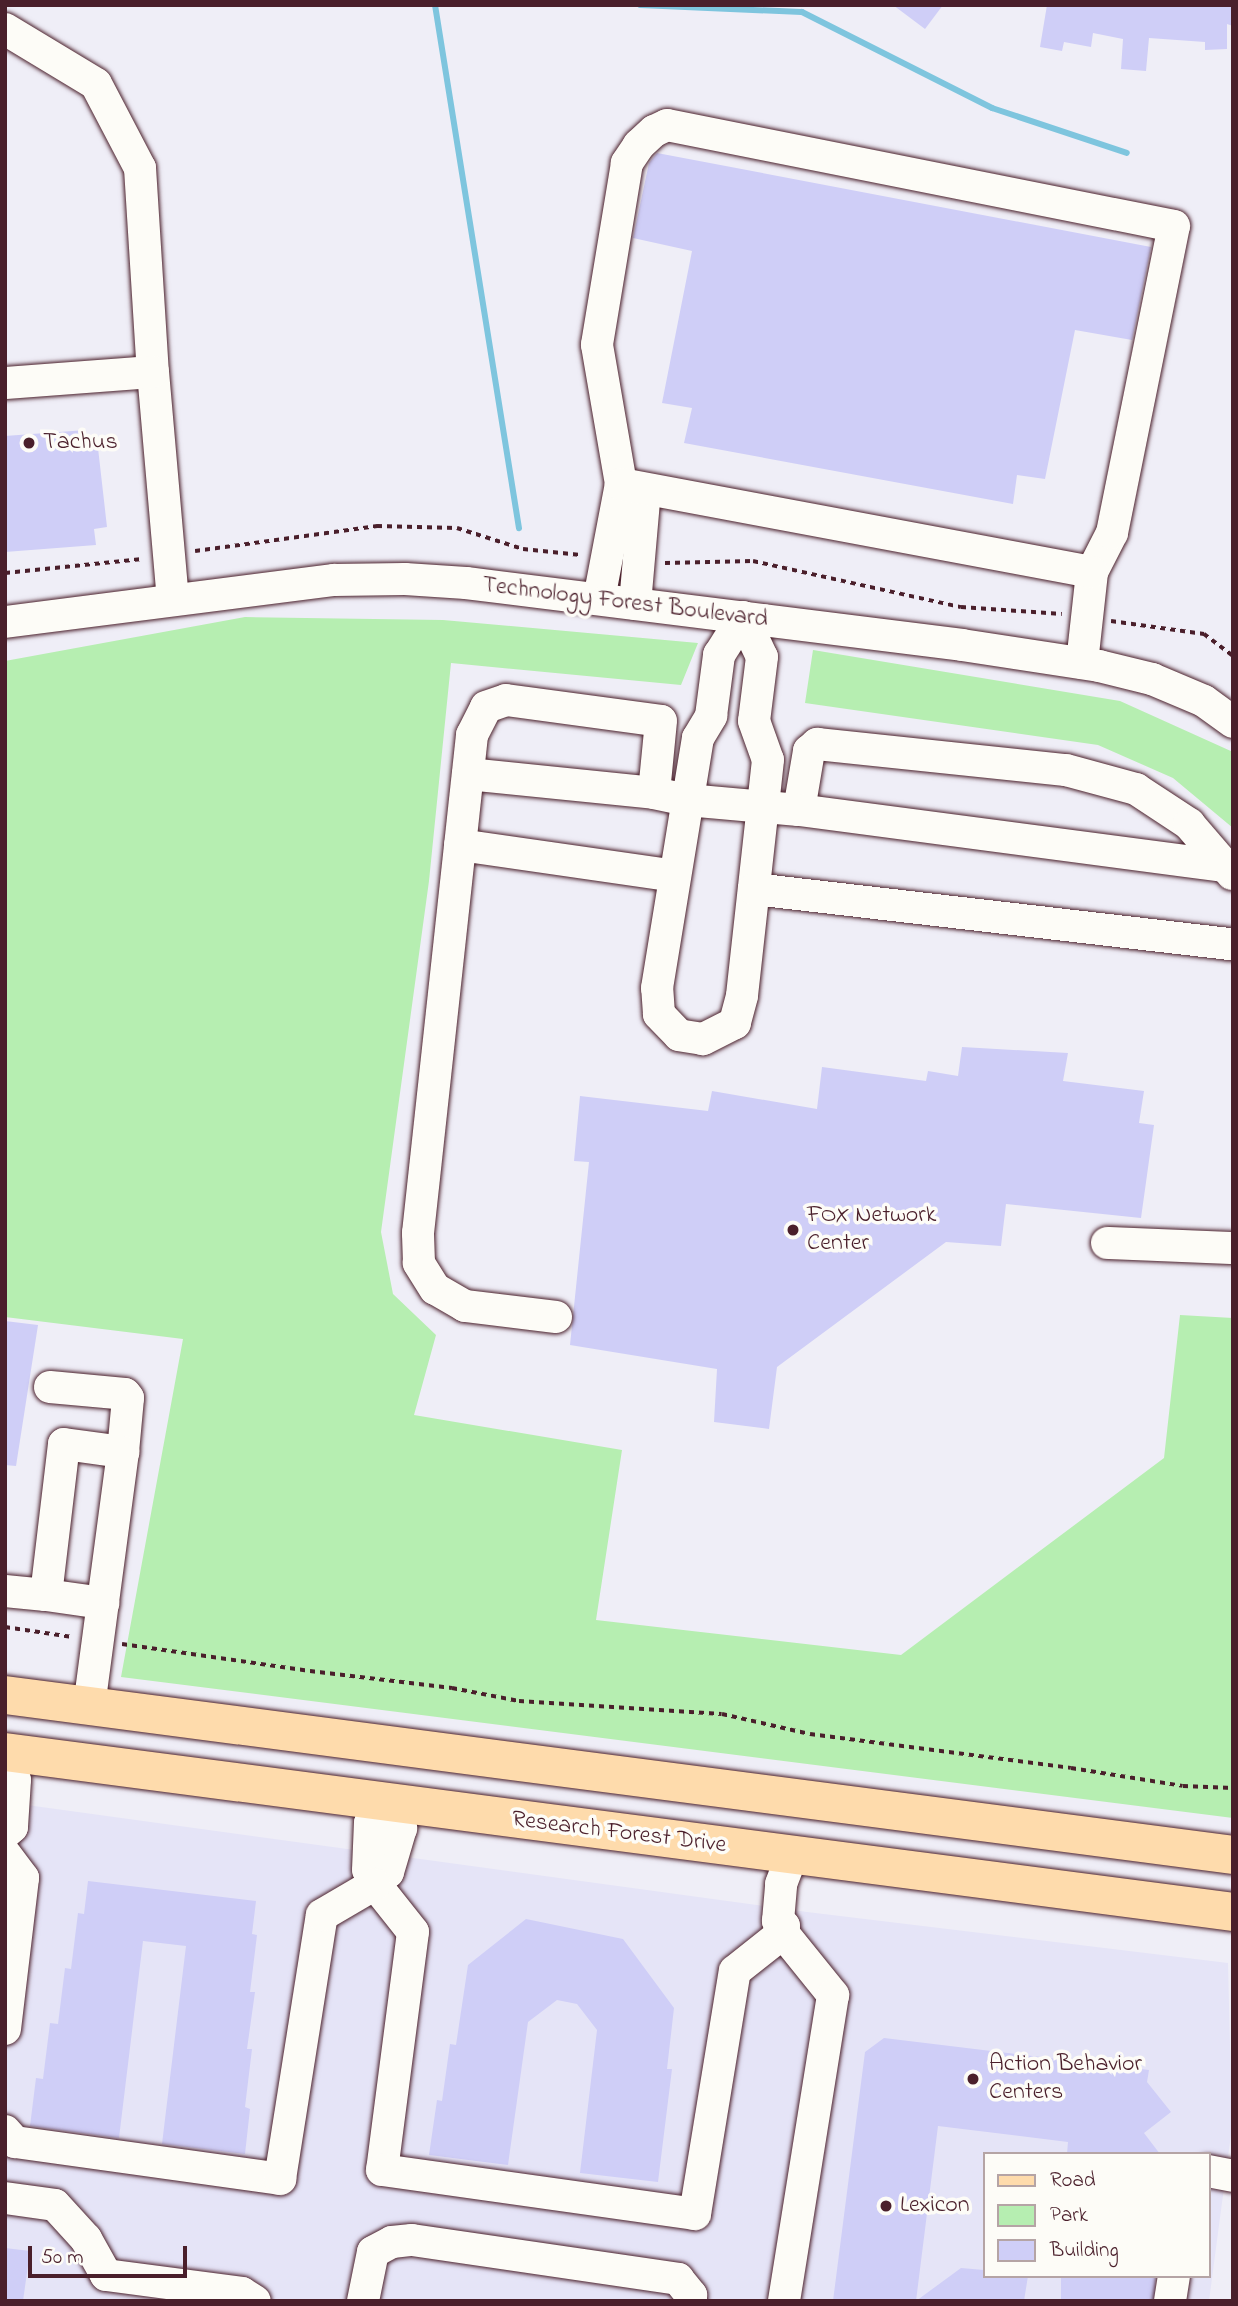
<!DOCTYPE html>
<html>
<head>
<meta charset="utf-8">
<style>
	body { margin:0 }
	#map { position:relative; width:1238px; height:2306px; overflow:hidden; background:#efeef7; font-family:"Indie Flower",sans-serif }
	div>[style] { position:absolute }
	[style*='--x'] { left:calc(var(--x)*1px); top:calc(var(--y)*1px); width:calc(var(--w)*1px); rotate:calc(var(--a)*1deg) }
	.built>* { inset:0; background:#e5e4f7 }
	.green>* { inset:0; background:#b6eeb1 }
	.stream>* { height:6px; margin:-3px; padding:0 3px; transform-origin:3px; border-radius:3px; background:#7ec5de }
	.building>* { inset:0; background:#cfcef7; transform-origin:0 0 }
	.path>* { height:3.5px; margin-top:-1.75px; transform-origin:0; background:repeating-linear-gradient(90deg,#4a1f2b 0 5px,transparent 0 10px) }
	.roads { filter:drop-shadow(0 0 2px #4a1f2b) drop-shadow(0 0 2px #4a1f2b) }
	.minor>* { height:32px; margin:-16px; padding:0 16px; transform-origin:16px; border-radius:16px; background:#fdfcf7 }
	.major>* { height:38px; margin:-19px; padding:0 19px; transform-origin:19px; border-radius:19px; background:#fedbac }
	.dots>* { width:19px; height:19px; translate:-50% -50%; box-sizing:border-box; border:4px solid #fdfcf7; border-radius:50% }
	span { translate:-50% -50%; white-space:nowrap; text-align:center; line-height:1.15; -webkit-text-stroke:7px #fdfcf7; paint-order:stroke }
	.poi-label { font-size:24px; color:#4a1f2b }
	.left { translate:0 -50%; text-align:left }
	.street-label { font-size:24px; color:#4a1f2b }
	.frame { position:absolute; inset:0; border:7px solid #4a1f2b; pointer-events:none }
	.legend { position:absolute; left:983px; top:2152px; width:228px; height:126px; box-sizing:border-box; background:#fdfcf7; border:2px solid #b5a4a5; margin:0; padding:9px 12px; list-style:none; font-size:21px; color:#4a1f2b }
	.legend li { display:flex; align-items:center; gap:14px; height:35px }
	.legend b { width:35px; border:2px solid #b5a4a5 }
	.scale { position:absolute; left:28px; top:2246px; width:159px; height:32px; box-sizing:border-box; border:4px solid #4a1f2b; border-top:0; padding-left:9px; font-size:21px; line-height:24px; white-space:nowrap; color:#4a1f2b; -webkit-text-stroke:5px #fdfcf7; paint-order:stroke }
</style>
</head>
<body>
<div id="map">
	<div class="built">
		<div style="clip-path:polygon(evenodd,5px 1802px,807px 1912px,1228px 1963px,1232px 2127px,1209px 2301px,5px 2301px,5px 1802px,984px 2154px,1208px 2154px,1208px 2276px,984px 2276px,984px 2154px)"></div>
	</div>
	<div class="green">
		<div style="clip-path:polygon(245px 617px,443px 620px,698px 643px,681px 685px,451px 663px,429px 881px,381px 1232px,393px 1294px,436px 1335px,414px 1415px,622px 1450px,596px 1620px,901px 1655px,1164px 1458px,1180px 1315px,1233px 1318px,1233px 1818px,121px 1677px,183px 1339px,5px 1317px,5px 661px)"></div>
		<div style="clip-path:polygon(813px 650px,1120px 701px,1233px 752px,1233px 828px,1173px 778px,1098px 745px,805px 703px)"></div>
	</div>
	<div class="stream">
		<div style="--x:435;--y:5;--w:530;--a:80.88"></div>
		<div style="--x:640;--y:5;--w:162;--a:2.5"></div>
		<div style="--x:802;--y:12;--w:213;--a:26.8"></div>
		<div style="--x:992;--y:108;--w:142;--a:18.4"></div>
	</div>
	<div class="building">
		<div style="clip-path:polygon(893px 5px,943px 5px,925px 29px)"></div>
		<div style="clip-path:polygon(1047px 5px,1233px 5px,1233px 26px,1227px 24px,1227px 49px,1205px 50px,1205px 42px,1149px 38px,1146px 71px,1121px 69px,1123px 39px,1093px 33px,1091px 47px,1064px 42px,1062px 51px,1040px 47px)"></div>
		<div style="clip-path:polygon(657px 153px,1151px 247px,1132px 340px,1075px 330px,1045px 479px,1017px 475px,1013px 504px,684px 443px,692px 408px,662px 403px,692px 251px,633px 238px,649px 163px)"></div>
		<div style="clip-path:polygon(86px 430px,89px 450px,98px 448px,107px 527px,94px 529px,96px 545px,5px 552px,5px 436px)"></div>
		<div style="clip-path:polygon(962px 1047px,1068px 1053px,1063px 1081px,1144px 1091px,1139px 1123px,1154px 1125px,1141px 1218px,1006px 1204px,1001px 1246px,946px 1242px,777px 1367px,769px 1429px,714px 1422px,717px 1369px,570px 1345px,589px 1162px,574px 1161px,580px 1096px,708px 1111px,712px 1091px,817px 1109px,822px 1067px,926px 1081px,928px 1071px,958px 1076px)"></div>
		<div style="clip-path:polygon(5px 1321px,38px 1325px,16px 1466px,5px 1465px)"></div>
		<div style="clip-path:polygon(88px 1881px,256px 1901px,252px 1934px,257px 1935px,250px 1992px,255px 1992px,247px 2049px,252px 2049px,245px 2107px,250px 2109px,245px 2154px,162px 2144px,186px 1946px,143px 1941px,119px 2138px,30px 2126px,36px 2078px,43px 2079px,50px 2023px,58px 2024px,65px 1968px,71px 1969px,78px 1913px,84px 1914px)"></div>
		<div style="clip-path:polygon(526px 1919px,623px 1939px,674px 2008px,667px 2069px,672px 2069px,658px 2182px,580px 2173px,597px 2030px,577px 2004px,557px 2000px,528px 2022px,508px 2165px,429px 2155px,437px 2100px,442px 2101px,450px 2044px,456px 2045px,468px 1965px)"></div>
		<div style="clip-path:polygon(884px 2038px,1149px 2070px,1147px 2082px,1171px 2112px,1144px 2133px,1160px 2154px,1067px 2154px,1068px 2142px,938px 2126px,916px 2301px,833px 2301px,865px 2052px)"></div>
		<div style="clip-path:polygon(5px 2248px,30px 2251px,23px 2301px,5px 2301px)"></div>
		<div style="clip-path:polygon(961px 2268px,984px 2270px,984px 2276px,1028px 2276px,1024px 2301px,916px 2301px)"></div>
		<div style="left:1061px;top:2276px;width:94px;height:25px"></div>
	</div>
	<div class="path">
		<div style="--x:195;--y:551;--w:184;--a:-7.8"></div>
		<div style="--x:377;--y:526;--w:80;--a:1.4"></div>
		<div style="--x:457;--y:528;--w:69;--a:17.7"></div>
		<div style="--x:523;--y:549;--w:58;--a:5.9"></div>
		<div style="--x:665;--y:563;--w:88;--a:-1.3"></div>
		<div style="--x:753;--y:561;--w:213;--a:12.5"></div>
		<div style="--x:961;--y:607;--w:101;--a:4"></div>
		<div style="--x:5;--y:573;--w:138;--a:-5.8"></div>
		<div style="--x:1111;--y:621;--w:94;--a:8"></div>
		<div style="--x:1204;--y:634;--w:36;--a:37"></div>
		<div style="--x:5;--y:1627;--w:68;--a:8.5"></div>
		<div style="--x:122;--y:1644;--w:190;--a:8.2"></div>
		<div style="--x:310;--y:1671;--w:143;--a:6.8"></div>
		<div style="--x:452;--y:1688;--w:68;--a:11"></div>
		<div style="--x:519;--y:1701;--w:203;--a:3.7"></div>
		<div style="--x:722;--y:1714;--w:90;--a:12.8"></div>
		<div style="--x:810;--y:1734;--w:263;--a:7.4"></div>
		<div style="--x:1071;--y:1768;--w:113;--a:9.1"></div>
		<div style="--x:1183;--y:1786;--w:50;--a:2.3"></div>
	</div>
	<div class="roads">
		<div class="minor">
			<div style="--x:5;--y:29;--w:106;--a:31.1"></div>
			<div style="--x:96;--y:84;--w:95;--a:62.4"></div>
			<div style="--x:140;--y:168;--w:204;--a:86.4"></div>
			<div style="--x:153;--y:372;--w:228;--a:85"></div>
			<div style="--x:5;--y:383;--w:148;--a:-4.3"></div>
			<div style="--x:599;--y:599;--w:117;--a:-79.2"></div>
			<div style="--x:635;--y:604;--w:115;--a:-85"></div>
			<div style="--x:743;--y:617;--w:44;--a:64.6"></div>
			<div style="--x:762;--y:657;--w:64;--a:97.1"></div>
			<div style="--x:754;--y:721;--w:41;--a:70.3"></div>
			<div style="--x:768;--y:760;--w:237;--a:96.3"></div>
			<div style="--x:742;--y:996;--w:28;--a:105"></div>
			<div style="--x:735;--y:1023;--w:36;--a:153"></div>
			<div style="--x:703;--y:1039;--w:24;--a:-171"></div>
			<div style="--x:679;--y:1035;--w:29;--a:-134"></div>
			<div style="--x:659;--y:1014;--w:26;--a:-94"></div>
			<div style="--x:657;--y:988;--w:253;--a:-80.7"></div>
			<div style="--x:698;--y:738;--w:26;--a:-59"></div>
			<div style="--x:711;--y:716;--w:62;--a:-82.5"></div>
			<div style="--x:719;--y:655;--w:45;--a:-57.7"></div>
			<div style="--x:5;--y:622;--w:332;--a:-7.3"></div>
			<div style="--x:334;--y:580;--w:71;--a:-0.8"></div>
			<div style="--x:405;--y:579;--w:61;--a:3.8"></div>
			<div style="--x:466;--y:583;--w:500;--a:7.1"></div>
			<div style="--x:962;--y:645;--w:139;--a:8.7"></div>
			<div style="--x:1099;--y:666;--w:55;--a:13.8"></div>
			<div style="--x:1152;--y:679;--w:56;--a:22.9"></div>
			<div style="--x:1204;--y:701;--w:36;--a:36"></div>
			<div style="--x:1082;--y:663;--w:92;--a:-83.7"></div>
			<div style="--x:1092;--y:572;--w:44;--a:-62.9"></div>
			<div style="--x:1112;--y:533;--w:313;--a:-78.6"></div>
			<div style="--x:1174;--y:226;--w:517;--a:-168.73"></div>
			<div style="--x:667;--y:125;--w:14;--a:155"></div>
			<div style="--x:654;--y:131;--w:21;--a:137"></div>
			<div style="--x:639;--y:145;--w:22;--a:124"></div>
			<div style="--x:627;--y:163;--w:184;--a:99.4"></div>
			<div style="--x:597;--y:345;--w:141;--a:80.2"></div>
			<div style="--x:621;--y:484;--w:479;--a:10.6"></div>
			<div style="--x:468;--y:774;--w:187;--a:5.8"></div>
			<div style="--x:799;--y:810;--w:60;--a:-80.4"></div>
			<div style="--x:809;--y:751;--w:11;--a:-41"></div>
			<div style="--x:817;--y:744;--w:250;--a:6"></div>
			<div style="--x:1066;--y:770;--w:73;--a:15.2"></div>
			<div style="--x:1136;--y:789;--w:64;--a:33.4"></div>
			<div style="--x:1189;--y:824;--w:66;--a:49.3"></div>
			<div style="--x:460;--y:845;--w:217;--a:8.2"></div>
			<div style="--x:754;--y:889;--w:482;--a:6.6"></div>
			<div style="--x:1107;--y:1243;--w:126;--a:2.3"></div>
			<div style="--x:556;--y:1317;--w:92;--a:-173.1"></div>
			<div style="--x:465;--y:1306;--w:34;--a:-150"></div>
			<div style="--x:435;--y:1289;--w:31;--a:-122"></div>
			<div style="--x:419;--y:1263;--w:30;--a:-92"></div>
			<div style="--x:418;--y:1233;--w:501;--a:-83.81"></div>
			<div style="--x:472;--y:735;--w:31;--a:-63"></div>
			<div style="--x:486;--y:707;--w:21;--a:-19"></div>
			<div style="--x:506;--y:700;--w:156;--a:7.7"></div>
			<div style="--x:661;--y:721;--w:72;--a:95.6"></div>
			<div style="--x:654;--y:793;--w:34;--a:12"></div>
			<div style="--x:687;--y:800;--w:112;--a:5.1"></div>
			<div style="--x:799;--y:810;--w:430;--a:7.5"></div>
			<div style="--x:50;--y:1387;--w:75;--a:5.3"></div>
			<div style="--x:125;--y:1394;--w:5;--a:53"></div>
			<div style="--x:128;--y:1398;--w:54;--a:95.3"></div>
			<div style="--x:5;--y:1591;--w:41;--a:5.6"></div>
			<div style="--x:46;--y:1595;--w:152;--a:-83.2"></div>
			<div style="--x:64;--y:1444;--w:60;--a:7.7"></div>
			<div style="--x:123;--y:1452;--w:256;--a:97.6"></div>
			<div style="--x:46;--y:1595;--w:58;--a:8"></div>
			<div style="--x:5;--y:1758;--w:24;--a:66"></div>
			<div style="--x:15;--y:1780;--w:47;--a:93.7"></div>
			<div style="--x:12;--y:1827;--w:9;--a:139"></div>
			<div style="--x:389;--y:1803;--w:28;--a:64"></div>
			<div style="--x:401;--y:1828;--w:46;--a:106.5"></div>
			<div style="--x:388;--y:1872;--w:12;--a:166"></div>
			<div style="--x:376;--y:1875;--w:9;--a:-148"></div>
			<div style="--x:368;--y:1870;--w:47;--a:-87.6"></div>
			<div style="--x:370;--y:1823;--w:28;--a:-46"></div>
			<div style="--x:5;--y:1854;--w:30;--a:53"></div>
			<div style="--x:23;--y:1878;--w:152;--a:96.8"></div>
			<div style="--x:376;--y:1875;--w:9;--a:96"></div>
			<div style="--x:375;--y:1884;--w:61;--a:51.6"></div>
			<div style="--x:413;--y:1932;--w:240;--a:97.4"></div>
			<div style="--x:382;--y:2170;--w:316;--a:8"></div>
			<div style="--x:695;--y:2214;--w:246;--a:-80.7"></div>
			<div style="--x:735;--y:1971;--w:61;--a:-38.4"></div>
			<div style="--x:783;--y:1933;--w:7;--a:-82"></div>
			<div style="--x:784;--y:1926;--w:8;--a:-140"></div>
			<div style="--x:778;--y:1921;--w:37;--a:-85"></div>
			<div style="--x:781;--y:1884;--w:31;--a:-69"></div>
			<div style="--x:783;--y:1933;--w:80;--a:51.1"></div>
			<div style="--x:833;--y:1995;--w:310;--a:99.1"></div>
			<div style="--x:5;--y:2131;--w:15;--a:48"></div>
			<div style="--x:15;--y:2142;--w:268;--a:7.9"></div>
			<div style="--x:280;--y:2179;--w:267;--a:-81"></div>
			<div style="--x:322;--y:1915;--w:61;--a:-30.3"></div>
			<div style="--x:1208;--y:2171;--w:25;--a:11"></div>
			<div style="--x:5;--y:2198;--w:50;--a:8"></div>
			<div style="--x:55;--y:2205;--w:46;--a:47.6"></div>
			<div style="--x:86;--y:2239;--w:41;--a:60.9"></div>
			<div style="--x:106;--y:2275;--w:137;--a:7.5"></div>
			<div style="--x:242;--y:2293;--w:15;--a:32"></div>
			<div style="--x:363;--y:2301;--w:50;--a:-78.5"></div>
			<div style="--x:373;--y:2252;--w:21;--a:-28"></div>
			<div style="--x:392;--y:2242;--w:20;--a:-6"></div>
			<div style="--x:412;--y:2240;--w:269;--a:8.3"></div>
			<div style="--x:678;--y:2279;--w:21;--a:51"></div>
			<div style="--x:691;--y:2295;--w:6;--a:90"></div>
			<div style="--x:1170;--y:2301;--w:25;--a:-81"></div>
		</div>
		<div class="major">
			<div style="--x:5;--y:1695;--w:1238;--a:7.42"></div>
			<div style="--x:5;--y:1752;--w:1238;--a:7.42"></div>
		</div>
	</div>
	<div class="dots">
		<div style="left:29px;top:443px;background:#4a1f2b"></div>
		<div style="left:793px;top:1230px;background:#4a1f2b"></div>
		<div style="left:973px;top:2079px;background:#4a1f2b"></div>
		<div style="left:886px;top:2206px;background:#4a1f2b"></div>
	</div>
	<div class="poi-label">
		<span class="left" style="left:43px;top:443px">Tachus</span>
		<span class="left" style="left:807px;top:1230px">FOX Network<br>Center</span>
		<span class="left" style="left:989px;top:2079px">Action Behavior<br>Centers</span>
		<span class="left" style="left:900px;top:2206px">Lexicon</span>
	</div>
	<div class="street-label">
		<span style="left:625px;top:603px;rotate:7deg">Technology Forest Boulevard</span>
		<span style="left:619px;top:1833px;rotate:7deg">Research Forest Drive</span>
	</div>
	<div class="frame"></div>
	<ul class="legend">
	<li><b style="height:9px;background:#fedbac"></b>Road</li>
	<li><b style="height:19px;background:#b6eeb1"></b>Park</li>
	<li><b style="height:19px;background:#cfcef7"></b>Building</li>
	</ul>
	<div class="scale">50 m</div>
</div>
</body>
</html>
